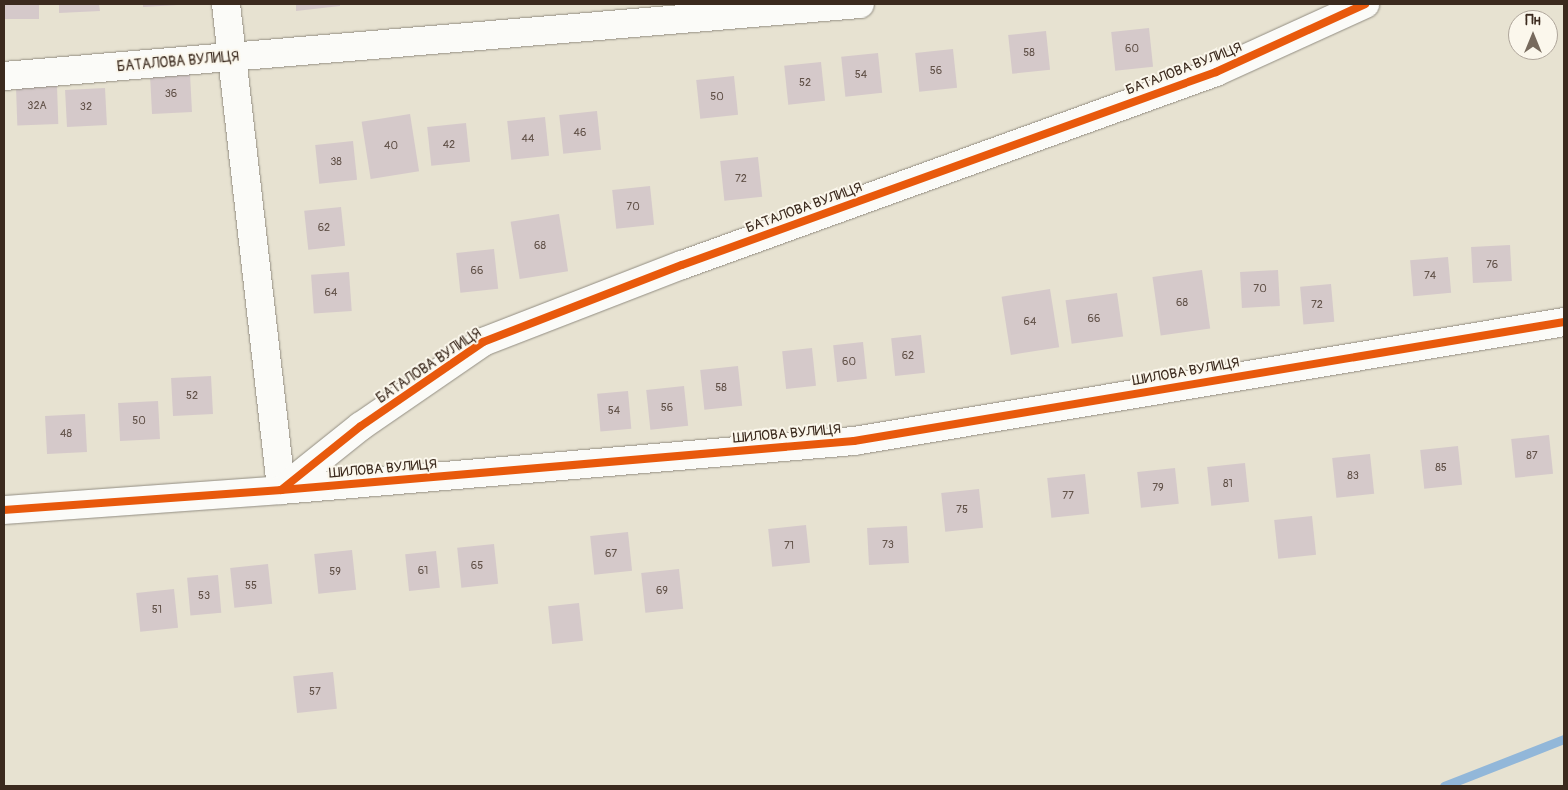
<!DOCTYPE html>
<html>
<head>
<meta charset="utf-8">
<style>
  body { margin:0 }
  #map { position:relative; width:1568px; height:790px; overflow:hidden; background:#e7e2d1; font-family:Pangolin,sans-serif }
  div>[style] { position:absolute }
  .stream>* { height:9px; margin:-4.5px; padding:0 4.5px; transform-origin:4.5px; border-radius:4.5px; background:#92b7d9 }
  .building>* { inset:0; background:#d5c9ca; transform-origin:0 0 }
  .roads { filter:drop-shadow(0 0 1px #928d82) drop-shadow(0 0 1px #928d82) }
  .minor>* { height:28px; margin:-14px; padding:0 14px; transform-origin:14px; border-radius:14px; background:#fbfbf8 }
  .cycleway>* { height:8px; margin:-4px; padding:0 4px; transform-origin:4px; border-radius:4px; background:#e8590c }
  span { translate:-50% -50%; white-space:nowrap; text-align:center; line-height:1.15; -webkit-text-stroke:4px #fbf7ec; paint-order:stroke }
  .number-label { font-size:11px; color:#625249 }
  .number-label span { -webkit-text-stroke-width:0 }
  .street-label { font-size:14px; color:#3b2a1e }
  .frame { position:absolute; inset:0; border:5px solid #3b2a1e; pointer-events:none }
  .north { position:absolute; left:1508px; top:10px; width:50px; height:50px; box-sizing:border-box; background:#fbf7ec; border:1px solid #aea59a; border-radius:50%; rotate:0deg; font-size:14px; font-weight:700; line-height:20px; text-align:center; color:#3b2a1e }
  .north::after { content:''; display:block; margin:auto; width:18px; height:22px; background:#776a5d; clip-path:polygon(50% 0,100% 100%,50% 72%,0 100%) }
</style>
</head>
<body>
<div id="map">
  <div class="stream">
    <div style="left:1444px;top:786px;width:129px;rotate:-21.4deg"></div>
  </div>
  <div class="building">
    <div style="left:4px;top:4px;width:35px;height:15px"></div>
    <div style="clip-path:polygon(59px 4px,99px 4px,100px 11px,59px 13px)"></div>
    <div style="clip-path:polygon(143px 4px,178px 4px,178px 5px,143px 7px)"></div>
    <div style="clip-path:polygon(296px 4px,340px 4px,340px 6px,296px 11px)"></div>
    <div style="left:1149px;top:28px;width:39px;height:38px;rotate:84deg"></div>
    <div style="left:1046px;top:31px;width:39px;height:38px;rotate:84deg"></div>
    <div style="left:953px;top:49px;width:39px;height:38px;rotate:84deg"></div>
    <div style="left:878px;top:53px;width:40px;height:37px;rotate:84deg"></div>
    <div style="left:821px;top:62px;width:39px;height:37px;rotate:84deg"></div>
    <div style="left:190px;top:74px;width:38px;height:40px;rotate:87deg"></div>
    <div style="left:734px;top:76px;width:39px;height:38px;rotate:84deg"></div>
    <div style="left:57px;top:86px;width:38px;height:41px;rotate:88deg"></div>
    <div style="left:105px;top:88px;width:37px;height:40px;rotate:87deg"></div>
    <div style="left:597px;top:111px;width:39px;height:38px;rotate:84deg"></div>
    <div style="left:410px;top:114px;width:58px;height:49px;rotate:81deg"></div>
    <div style="left:545px;top:117px;width:39px;height:38px;rotate:84deg"></div>
    <div style="left:466px;top:123px;width:39px;height:39px;rotate:84deg"></div>
    <div style="left:353px;top:141px;width:39px;height:38px;rotate:84deg"></div>
    <div style="left:758px;top:157px;width:40px;height:38px;rotate:84deg"></div>
    <div style="left:650px;top:186px;width:39px;height:38px;rotate:84deg"></div>
    <div style="left:341px;top:207px;width:39px;height:37px;rotate:84deg"></div>
    <div style="left:559px;top:214px;width:58px;height:49px;rotate:81deg"></div>
    <div style="left:1510px;top:245px;width:36px;height:39px;rotate:87deg"></div>
    <div style="left:494px;top:249px;width:40px;height:38px;rotate:84deg"></div>
    <div style="left:1448px;top:257px;width:36px;height:38px;rotate:85deg"></div>
    <div style="left:1202px;top:270px;width:59px;height:50px;rotate:82deg"></div>
    <div style="left:1278px;top:270px;width:36px;height:38px;rotate:87deg"></div>
    <div style="left:349px;top:272px;width:39px;height:38px;rotate:86deg"></div>
    <div style="left:1331px;top:284px;width:38px;height:31px;rotate:85deg"></div>
    <div style="left:1050px;top:289px;width:59px;height:49px;rotate:81deg"></div>
    <div style="left:1117px;top:293px;width:44px;height:52px;rotate:82deg"></div>
    <div style="left:921px;top:335px;width:38px;height:30px;rotate:84deg"></div>
    <div style="left:863px;top:342px;width:37px;height:30px;rotate:84deg"></div>
    <div style="left:812px;top:348px;width:38px;height:30px;rotate:84deg"></div>
    <div style="left:738px;top:366px;width:40px;height:38px;rotate:84deg"></div>
    <div style="left:211px;top:376px;width:38px;height:40px;rotate:87deg"></div>
    <div style="left:684px;top:386px;width:40px;height:38px;rotate:84deg"></div>
    <div style="left:628px;top:391px;width:38px;height:31px;rotate:85deg"></div>
    <div style="left:158px;top:401px;width:38px;height:40px;rotate:87deg"></div>
    <div style="left:85px;top:414px;width:38px;height:40px;rotate:87deg"></div>
    <div style="left:1549px;top:435px;width:39px;height:38px;rotate:84deg"></div>
    <div style="left:1458px;top:446px;width:39px;height:38px;rotate:84deg"></div>
    <div style="left:1370px;top:454px;width:40px;height:38px;rotate:84deg"></div>
    <div style="left:1245px;top:463px;width:39px;height:38px;rotate:84deg"></div>
    <div style="left:1175px;top:468px;width:36px;height:38px;rotate:84deg"></div>
    <div style="left:1085px;top:474px;width:40px;height:38px;rotate:84deg"></div>
    <div style="left:979px;top:489px;width:39px;height:38px;rotate:84deg"></div>
    <div style="left:1312px;top:516px;width:39px;height:38px;rotate:84deg"></div>
    <div style="left:806px;top:525px;width:38px;height:38px;rotate:84deg"></div>
    <div style="left:907px;top:526px;width:37px;height:40px;rotate:87deg"></div>
    <div style="left:628px;top:532px;width:39px;height:38px;rotate:84deg"></div>
    <div style="left:494px;top:544px;width:40px;height:37px;rotate:84deg"></div>
    <div style="left:352px;top:550px;width:40px;height:38px;rotate:84deg"></div>
    <div style="left:436px;top:551px;width:37px;height:31px;rotate:84deg"></div>
    <div style="left:268px;top:564px;width:40px;height:38px;rotate:84deg"></div>
    <div style="left:679px;top:569px;width:40px;height:38px;rotate:84deg"></div>
    <div style="left:218px;top:575px;width:38px;height:31px;rotate:85deg"></div>
    <div style="left:174px;top:589px;width:39px;height:38px;rotate:84deg"></div>
    <div style="left:579px;top:603px;width:38px;height:31px;rotate:84deg"></div>
    <div style="left:333px;top:672px;width:37px;height:40px;rotate:84deg"></div>
  </div>
  <div class="roads">
    <div class="minor">
      <div style="left:226px;top:4px;width:489px;rotate:83.5deg"></div>
      <div style="left:4px;top:76px;width:859px;rotate:-4.81deg"></div>
      <div style="left:281px;top:490px;width:102px;rotate:-38.7deg"></div>
      <div style="left:361px;top:426px;width:148px;rotate:-34.5deg"></div>
      <div style="left:483px;top:342px;width:213px;rotate:-21.2deg"></div>
      <div style="left:682px;top:265px;width:568px;rotate:-19.87deg"></div>
      <div style="left:1216px;top:72px;width:164px;rotate:-24.5deg"></div>
      <div style="left:4px;top:510px;width:278px;rotate:-4.1deg"></div>
      <div style="left:281px;top:490px;width:575px;rotate:-4.89deg"></div>
      <div style="left:854px;top:441px;width:720px;rotate:-9.51deg"></div>
    </div>
  </div>
  <div class="cycleway">
    <div style="left:281px;top:490px;width:102px;rotate:-38.7deg"></div>
    <div style="left:361px;top:426px;width:148px;rotate:-34.5deg"></div>
    <div style="left:483px;top:342px;width:213px;rotate:-21.2deg"></div>
    <div style="left:682px;top:265px;width:568px;rotate:-19.87deg"></div>
    <div style="left:1216px;top:72px;width:164px;rotate:-24.5deg"></div>
    <div style="left:4px;top:510px;width:278px;rotate:-4.1deg"></div>
    <div style="left:281px;top:490px;width:575px;rotate:-4.89deg"></div>
    <div style="left:854px;top:441px;width:720px;rotate:-9.51deg"></div>
  </div>
  <div class="number-label">
    <span style="left:1132px;top:49px">60</span>
    <span style="left:1029px;top:53px">58</span>
    <span style="left:936px;top:71px">56</span>
    <span style="left:861px;top:75px">54</span>
    <span style="left:805px;top:83px">52</span>
    <span style="left:171px;top:94px">36</span>
    <span style="left:717px;top:97px">50</span>
    <span style="left:37px;top:106px">32А</span>
    <span style="left:86px;top:107px">32</span>
    <span style="left:580px;top:133px">46</span>
    <span style="left:528px;top:139px">44</span>
    <span style="left:449px;top:145px">42</span>
    <span style="left:391px;top:146px">40</span>
    <span style="left:336px;top:162px">38</span>
    <span style="left:741px;top:179px">72</span>
    <span style="left:633px;top:207px">70</span>
    <span style="left:324px;top:228px">62</span>
    <span style="left:540px;top:246px">68</span>
    <span style="left:1492px;top:265px">76</span>
    <span style="left:477px;top:271px">66</span>
    <span style="left:1430px;top:276px">74</span>
    <span style="left:1260px;top:289px">70</span>
    <span style="left:331px;top:293px">64</span>
    <span style="left:1182px;top:303px">68</span>
    <span style="left:1317px;top:305px">72</span>
    <span style="left:1094px;top:319px">66</span>
    <span style="left:1030px;top:322px">64</span>
    <span style="left:908px;top:356px">62</span>
    <span style="left:849px;top:362px">60</span>
    <span style="left:721px;top:388px">58</span>
    <span style="left:192px;top:396px">52</span>
    <span style="left:667px;top:408px">56</span>
    <span style="left:614px;top:411px">54</span>
    <span style="left:139px;top:421px">50</span>
    <span style="left:66px;top:434px">48</span>
    <span style="left:1532px;top:456px">87</span>
    <span style="left:1441px;top:468px">85</span>
    <span style="left:1353px;top:476px">83</span>
    <span style="left:1228px;top:484px">81</span>
    <span style="left:1158px;top:488px">79</span>
    <span style="left:1068px;top:496px">77</span>
    <span style="left:962px;top:510px">75</span>
    <span style="left:888px;top:545px">73</span>
    <span style="left:789px;top:546px">71</span>
    <span style="left:611px;top:554px">67</span>
    <span style="left:477px;top:566px">65</span>
    <span style="left:423px;top:571px">61</span>
    <span style="left:335px;top:572px">59</span>
    <span style="left:251px;top:586px">55</span>
    <span style="left:662px;top:591px">69</span>
    <span style="left:204px;top:596px">53</span>
    <span style="left:157px;top:610px">51</span>
    <span style="left:315px;top:692px">57</span>
  </div>
  <div class="street-label">
    <span style="left:178px;top:62px;rotate:-5deg">БАТАЛОВА ВУЛИЦЯ</span>
    <span style="left:1184px;top:69px;rotate:-21deg">БАТАЛОВА ВУЛИЦЯ</span>
    <span style="left:804px;top:208px;rotate:-20deg">БАТАЛОВА ВУЛИЦЯ</span>
    <span style="left:429px;top:366px;rotate:-34deg">БАТАЛОВА ВУЛИЦЯ</span>
    <span style="left:1186px;top:372px;rotate:-10deg">ШИЛОВА ВУЛИЦЯ</span>
    <span style="left:787px;top:434px;rotate:-5deg">ШИЛОВА ВУЛИЦЯ</span>
    <span style="left:383px;top:469px;rotate:-5deg">ШИЛОВА ВУЛИЦЯ</span>
  </div>
  <div class="frame"></div>
  <div class="north">Пн</div>
</div>
</body>
</html>
